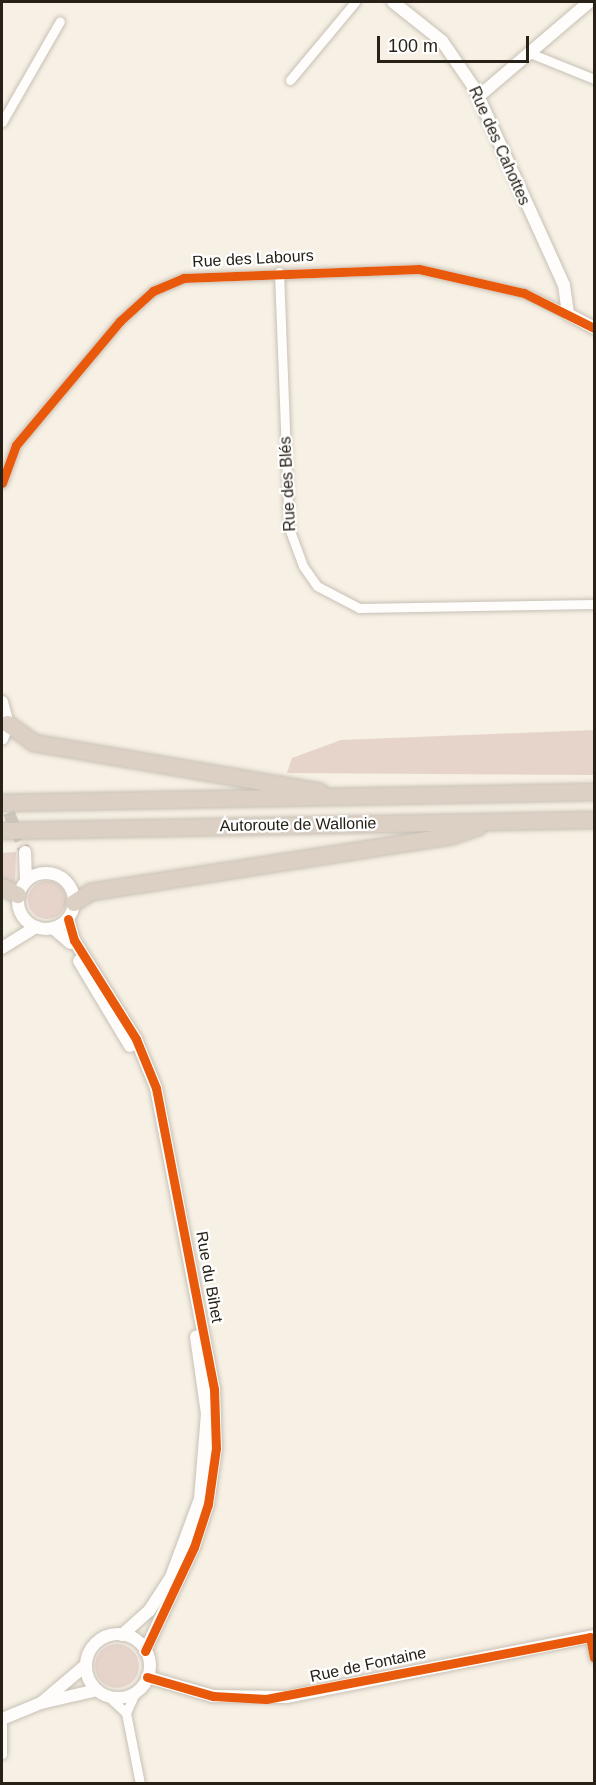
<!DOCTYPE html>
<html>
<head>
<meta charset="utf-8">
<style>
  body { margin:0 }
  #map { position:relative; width:596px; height:1785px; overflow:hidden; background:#f7f0e4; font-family:Arial,sans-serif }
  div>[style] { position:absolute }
  .green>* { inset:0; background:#e6d4cb }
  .round { border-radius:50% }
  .tertiary-tunnel>* { height:12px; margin-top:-6px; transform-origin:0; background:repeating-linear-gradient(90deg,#cdc7bb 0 12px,transparent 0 18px) }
  .roads { filter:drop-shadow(0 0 2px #c7c0b6) drop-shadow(0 0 2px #c7c0b6) }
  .minor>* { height:9px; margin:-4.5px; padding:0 4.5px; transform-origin:4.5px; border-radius:4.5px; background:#fefdfb }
  .tertiary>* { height:12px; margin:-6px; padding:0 6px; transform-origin:6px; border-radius:6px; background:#fefdfb }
  .tertiary>.ring { margin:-6px; padding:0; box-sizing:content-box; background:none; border:12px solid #fefdfb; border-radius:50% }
  .motorway>* { height:16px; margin:-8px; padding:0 8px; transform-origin:8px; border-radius:8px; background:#dcd0c4 }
  .cycleway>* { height:9px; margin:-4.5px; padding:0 4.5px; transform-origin:4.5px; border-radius:4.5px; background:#e8590c }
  span { translate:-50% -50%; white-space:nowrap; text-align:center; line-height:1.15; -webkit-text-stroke:4.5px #fff; paint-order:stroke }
  .street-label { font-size:16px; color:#272117 }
  .frame { position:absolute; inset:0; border:3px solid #272117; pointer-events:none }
  .scale { position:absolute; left:377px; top:36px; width:152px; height:27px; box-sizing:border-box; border:3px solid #272117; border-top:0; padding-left:8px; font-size:18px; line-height:21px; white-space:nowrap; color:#272117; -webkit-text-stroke:4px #fff; paint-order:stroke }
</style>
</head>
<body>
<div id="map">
  <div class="green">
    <div style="clip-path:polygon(594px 730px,594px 775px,287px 773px,292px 758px,341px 740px)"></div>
    <div style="clip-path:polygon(16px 852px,15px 883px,2px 881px,2px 853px)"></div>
    <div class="round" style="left:28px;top:881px;width:38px;height:38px"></div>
    <div class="round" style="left:95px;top:1644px;width:44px;height:44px"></div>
  </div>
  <div class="tertiary-tunnel">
    <div style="left:2px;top:796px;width:61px;rotate:67.7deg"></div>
  </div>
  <div class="roads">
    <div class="minor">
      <div style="left:530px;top:53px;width:69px;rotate:22.1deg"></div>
      <div style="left:290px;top:80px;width:102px;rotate:-50.2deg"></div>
      <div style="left:2px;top:122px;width:116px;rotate:-60.1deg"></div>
      <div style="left:279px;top:272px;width:256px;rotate:87.8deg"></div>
      <div style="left:289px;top:528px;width:40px;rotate:69.8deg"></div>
      <div style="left:303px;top:566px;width:24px;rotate:55deg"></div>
      <div style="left:317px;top:586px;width:47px;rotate:27.6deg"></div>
      <div style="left:359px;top:608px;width:235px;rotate:-1deg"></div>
      <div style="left:2px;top:483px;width:40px;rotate:-69.8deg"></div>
      <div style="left:16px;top:445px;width:162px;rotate:-50deg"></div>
      <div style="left:120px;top:321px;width:45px;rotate:-42.3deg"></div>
      <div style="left:153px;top:291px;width:33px;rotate:-23deg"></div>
      <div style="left:183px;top:278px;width:236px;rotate:-2.2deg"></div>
      <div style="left:419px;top:269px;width:108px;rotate:12.9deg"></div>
      <div style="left:524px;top:293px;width:49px;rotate:25.5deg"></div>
      <div style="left:590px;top:1637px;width:21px;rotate:79deg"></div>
      <div style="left:109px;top:1697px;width:23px;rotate:43deg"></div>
      <div style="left:126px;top:1713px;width:72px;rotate:78.8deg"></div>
      <div style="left:126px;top:1713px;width:22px;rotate:-66deg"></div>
      <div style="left:2px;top:1725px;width:29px;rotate:90deg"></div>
    </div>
    <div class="tertiary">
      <div style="left:393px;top:2px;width:63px;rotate:38.5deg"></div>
      <div style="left:442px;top:41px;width:58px;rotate:55.5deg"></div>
      <div style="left:475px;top:89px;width:215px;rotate:65.6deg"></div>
      <div style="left:564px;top:285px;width:29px;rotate:82deg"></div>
      <div style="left:568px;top:314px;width:30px;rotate:28deg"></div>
      <div style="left:479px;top:96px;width:145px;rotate:-40.5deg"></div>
      <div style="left:2px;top:702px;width:23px;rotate:75deg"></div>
      <div style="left:8px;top:724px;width:16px;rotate:112deg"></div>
      <div style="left:25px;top:852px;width:29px;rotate:88deg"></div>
      <div class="ring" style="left:18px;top:873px;width:44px;height:44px"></div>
      <div style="left:68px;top:919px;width:22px;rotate:74deg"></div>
      <div style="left:74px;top:940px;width:117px;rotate:57.9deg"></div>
      <div style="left:136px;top:1039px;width:53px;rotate:67.8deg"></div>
      <div style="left:156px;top:1088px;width:307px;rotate:79.1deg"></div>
      <div style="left:214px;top:1389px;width:59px;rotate:88.1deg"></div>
      <div style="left:216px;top:1448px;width:57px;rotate:98.1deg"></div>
      <div style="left:208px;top:1504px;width:45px;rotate:108deg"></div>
      <div style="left:194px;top:1547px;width:115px;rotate:115.2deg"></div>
      <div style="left:53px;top:928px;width:23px;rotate:41deg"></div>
      <div style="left:2px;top:948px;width:40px;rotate:-32deg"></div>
      <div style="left:79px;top:961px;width:99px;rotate:59deg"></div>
      <div class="ring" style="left:86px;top:1634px;width:52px;height:52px"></div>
      <div style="left:122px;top:1635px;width:36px;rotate:-42deg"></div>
      <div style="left:149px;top:1611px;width:40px;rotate:-57.1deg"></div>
      <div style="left:171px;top:1577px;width:83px;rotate:-69.6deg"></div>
      <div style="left:200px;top:1499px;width:85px;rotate:-85.3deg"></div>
      <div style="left:207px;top:1414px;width:78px;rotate:-98.1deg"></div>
      <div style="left:147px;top:1677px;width:69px;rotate:16.1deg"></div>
      <div style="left:213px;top:1696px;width:73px;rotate:0.8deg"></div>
      <div style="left:286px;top:1697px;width:314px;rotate:-11.2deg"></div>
      <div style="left:41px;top:1703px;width:59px;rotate:-40.2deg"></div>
      <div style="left:2px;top:1719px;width:42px;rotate:-22.3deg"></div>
      <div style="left:41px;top:1703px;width:57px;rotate:-13.1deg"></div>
    </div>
    <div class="motorway">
      <div style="left:8px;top:724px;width:32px;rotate:36deg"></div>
      <div style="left:34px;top:743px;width:290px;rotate:9.7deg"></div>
      <div style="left:2px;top:803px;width:592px;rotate:-1.06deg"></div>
      <div style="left:2px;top:831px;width:592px;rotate:-1.06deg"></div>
      <div style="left:2px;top:887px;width:18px;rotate:27deg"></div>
      <div style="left:74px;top:903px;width:20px;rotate:-33deg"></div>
      <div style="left:91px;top:892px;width:365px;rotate:-8.8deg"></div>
      <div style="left:452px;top:836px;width:28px;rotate:-19deg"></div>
    </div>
  </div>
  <div class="cycleway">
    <div style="left:2px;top:483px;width:40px;rotate:-69.8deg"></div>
    <div style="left:16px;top:445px;width:162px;rotate:-50deg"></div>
    <div style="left:120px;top:321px;width:45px;rotate:-42.3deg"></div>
    <div style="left:153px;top:291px;width:33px;rotate:-23deg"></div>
    <div style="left:183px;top:278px;width:236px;rotate:-2.2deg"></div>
    <div style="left:419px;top:269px;width:108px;rotate:12.9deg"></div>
    <div style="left:524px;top:293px;width:78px;rotate:26.6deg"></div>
    <div style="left:68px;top:919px;width:22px;rotate:74deg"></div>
    <div style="left:74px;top:940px;width:117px;rotate:57.9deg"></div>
    <div style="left:136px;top:1039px;width:53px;rotate:67.8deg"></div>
    <div style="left:156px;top:1088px;width:307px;rotate:79.1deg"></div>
    <div style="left:214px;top:1389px;width:59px;rotate:88.1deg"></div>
    <div style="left:216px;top:1448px;width:57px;rotate:98.1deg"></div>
    <div style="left:208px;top:1504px;width:45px;rotate:108deg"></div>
    <div style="left:194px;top:1547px;width:115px;rotate:115.2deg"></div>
    <div style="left:147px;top:1677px;width:69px;rotate:16.1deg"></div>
    <div style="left:213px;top:1696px;width:53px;rotate:3.2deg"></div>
    <div style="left:266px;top:1699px;width:330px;rotate:-10.8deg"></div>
    <div style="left:590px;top:1637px;width:21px;rotate:79deg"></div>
  </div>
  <div class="street-label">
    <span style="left:499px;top:146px;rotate:66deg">Rue des Cahottes</span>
    <span style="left:253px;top:259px;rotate:-3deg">Rue des Labours</span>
    <span style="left:288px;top:484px;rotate:-93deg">Rue des Blés</span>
    <span style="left:298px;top:825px;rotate:-1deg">Autoroute de Wallonie</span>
    <span style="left:209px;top:1277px;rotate:80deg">Rue du Bihet</span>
    <span style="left:368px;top:1665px;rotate:-12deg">Rue de Fontaine</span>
  </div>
  <div class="frame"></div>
  <div class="scale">100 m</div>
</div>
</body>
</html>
